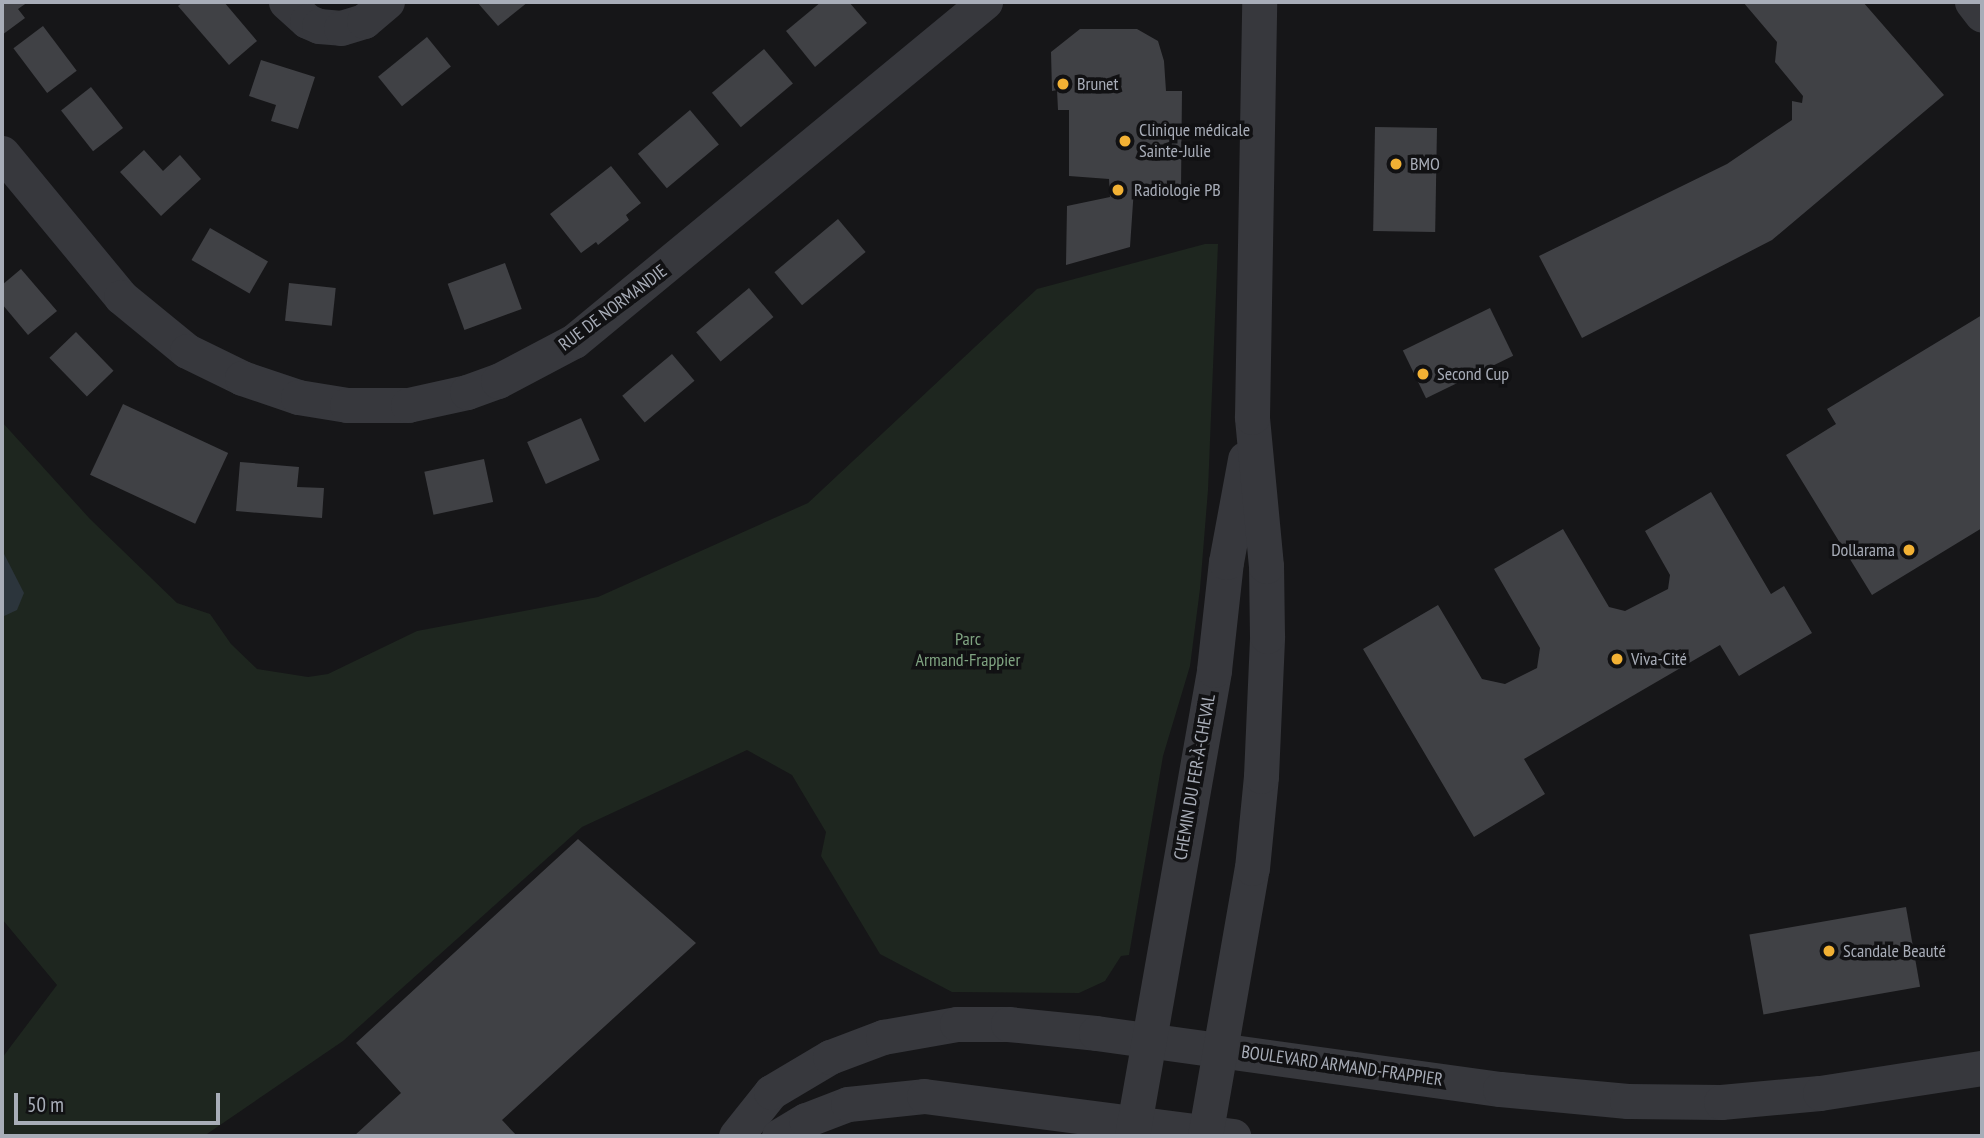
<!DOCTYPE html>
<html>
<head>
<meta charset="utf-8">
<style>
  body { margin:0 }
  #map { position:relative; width:1984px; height:1138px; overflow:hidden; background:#161618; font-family:"PT Sans Narrow",sans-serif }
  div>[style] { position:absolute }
  .green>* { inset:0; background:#1e261f }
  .water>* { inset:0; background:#2c353c }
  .building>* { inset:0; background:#404145; transform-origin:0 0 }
  .minor>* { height:35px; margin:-17.5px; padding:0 17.5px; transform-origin:17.5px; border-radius:17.5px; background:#37383d }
  .dots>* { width:19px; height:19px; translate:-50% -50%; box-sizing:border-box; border:4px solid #111113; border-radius:50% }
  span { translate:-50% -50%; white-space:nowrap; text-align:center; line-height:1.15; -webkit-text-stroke:7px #111113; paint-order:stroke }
  .poi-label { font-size:18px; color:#a8adb8 }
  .left { translate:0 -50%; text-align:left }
  .right { translate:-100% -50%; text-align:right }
  .street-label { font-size:18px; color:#a8adb8 }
  .park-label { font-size:18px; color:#7fa381 }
  .frame { position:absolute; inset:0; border:4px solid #a8adb8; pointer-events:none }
  .scale { position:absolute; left:14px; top:1093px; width:206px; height:32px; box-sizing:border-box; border:4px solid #a8adb8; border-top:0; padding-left:9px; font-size:21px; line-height:24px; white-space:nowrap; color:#a8adb8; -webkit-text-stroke:5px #111113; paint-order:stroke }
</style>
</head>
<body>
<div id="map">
  <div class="green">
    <div style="clip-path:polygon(1205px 244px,1218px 244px,1208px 490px,1200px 589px,1190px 666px,1163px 756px,1129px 955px,1121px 956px,1105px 981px,1079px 993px,952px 992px,880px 954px,821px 856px,826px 832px,792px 775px,747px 750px,582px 827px,343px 1041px,204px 1136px,2px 1136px,2px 1058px,57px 985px,2px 919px,2px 422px,90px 519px,177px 603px,210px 614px,231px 644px,257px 669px,308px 677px,328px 674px,417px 631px,598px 597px,808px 503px,1037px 289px)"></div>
  </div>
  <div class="water">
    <div style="clip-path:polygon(2px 550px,24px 593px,17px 610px,2px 617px)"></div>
  </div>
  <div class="building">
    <div style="clip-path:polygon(2px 2px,28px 2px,18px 9px,25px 18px,2px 35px)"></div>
    <div style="clip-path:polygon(183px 2px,224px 2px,257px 41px,229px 65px,178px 6px)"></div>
    <div style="clip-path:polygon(477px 2px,528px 2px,498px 26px)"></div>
    <div style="clip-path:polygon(821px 2px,849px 2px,867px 23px,815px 67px,786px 31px)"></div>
    <div style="clip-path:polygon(1743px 2px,1863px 2px,1944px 95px,1772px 240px,1582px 338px,1539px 256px,1727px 164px,1792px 120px,1792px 101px,1802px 103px,1803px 96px,1775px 62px,1777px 42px)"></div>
    <div style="left:43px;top:26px;width:56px;height:37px;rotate:53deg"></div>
    <div style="clip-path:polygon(1080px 29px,1137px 29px,1158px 41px,1164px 61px,1166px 91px,1182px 91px,1181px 189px,1134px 188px,1130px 247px,1066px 265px,1067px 206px,1110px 197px,1109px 179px,1069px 176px,1069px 110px,1058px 110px,1057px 90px,1052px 91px,1051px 52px)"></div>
    <div style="left:427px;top:37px;width:38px;height:63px;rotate:51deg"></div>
    <div style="left:764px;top:49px;width:45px;height:68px;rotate:50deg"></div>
    <div style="clip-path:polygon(261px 60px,315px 77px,298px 129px,271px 121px,276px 105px,249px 96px)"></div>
    <div style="left:91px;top:87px;width:52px;height:38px;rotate:52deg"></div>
    <div style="left:690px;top:110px;width:45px;height:68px;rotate:50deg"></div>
    <div style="left:1375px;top:127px;width:62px;height:104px;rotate:1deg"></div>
    <div style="clip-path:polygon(144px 150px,163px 171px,180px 155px,201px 179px,161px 216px,120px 172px)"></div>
    <div style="clip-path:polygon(611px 166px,641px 203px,626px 215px,629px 220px,598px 245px,596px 242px,581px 253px,550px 214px)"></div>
    <div style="left:838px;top:219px;width:43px;height:83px;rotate:50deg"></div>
    <div style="left:210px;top:228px;width:67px;height:37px;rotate:30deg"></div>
    <div style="left:505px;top:263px;width:49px;height:61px;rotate:70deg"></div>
    <div style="clip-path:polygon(21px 269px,57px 311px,28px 335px,2px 304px,2px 285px)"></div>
    <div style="left:289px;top:283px;width:47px;height:38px;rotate:6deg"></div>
    <div style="left:749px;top:288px;width:38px;height:69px;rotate:50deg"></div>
    <div style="left:1490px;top:308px;width:53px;height:97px;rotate:64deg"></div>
    <div style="clip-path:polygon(1982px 315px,1982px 528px,1872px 595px,1786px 455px,1836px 424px,1827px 409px)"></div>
    <div style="left:76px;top:332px;width:54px;height:37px;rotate:46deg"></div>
    <div style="left:672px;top:354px;width:35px;height:65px;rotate:50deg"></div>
    <div style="left:123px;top:404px;width:116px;height:78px;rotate:25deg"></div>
    <div style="left:581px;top:418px;width:46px;height:59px;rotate:66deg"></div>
    <div style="left:484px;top:459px;width:44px;height:61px;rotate:78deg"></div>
    <div style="clip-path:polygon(240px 462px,299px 467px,297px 487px,324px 488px,322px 518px,236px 511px)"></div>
    <div style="clip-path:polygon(1711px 492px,1771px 594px,1784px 586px,1812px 633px,1739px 676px,1720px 645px,1524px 759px,1545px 794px,1474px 837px,1363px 649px,1438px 605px,1482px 679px,1505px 684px,1537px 668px,1540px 648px,1494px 569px,1563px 529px,1609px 607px,1625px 611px,1668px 589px,1670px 575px,1645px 531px)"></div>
    <div style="clip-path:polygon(578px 839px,696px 943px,502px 1120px,517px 1136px,354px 1136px,401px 1093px,356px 1043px)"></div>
    <div style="left:1906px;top:907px;width:81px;height:159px;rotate:80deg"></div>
  </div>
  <div class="minor">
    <div style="left:286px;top:2px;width:28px;rotate:42deg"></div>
    <div style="left:307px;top:21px;width:13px;rotate:23deg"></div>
    <div style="left:319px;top:26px;width:22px;rotate:5deg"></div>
    <div style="left:341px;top:28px;width:24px;rotate:-17deg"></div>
    <div style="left:364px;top:21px;width:30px;rotate:-40deg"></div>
    <div style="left:1972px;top:2px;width:16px;rotate:52deg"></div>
    <div style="left:2px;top:153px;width:187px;rotate:50.4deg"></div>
    <div style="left:121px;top:297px;width:85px;rotate:39.3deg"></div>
    <div style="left:187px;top:351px;width:61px;rotate:26.1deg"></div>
    <div style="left:242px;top:378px;width:59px;rotate:18.7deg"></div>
    <div style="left:298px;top:397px;width:50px;rotate:9.3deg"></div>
    <div style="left:347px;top:405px;width:61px"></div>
    <div style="left:408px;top:405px;width:60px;rotate:-12.4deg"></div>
    <div style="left:467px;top:392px;width:33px;rotate:-20deg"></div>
    <div style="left:498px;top:381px;width:86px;rotate:-27.8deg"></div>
    <div style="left:574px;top:341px;width:533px;rotate:-39.52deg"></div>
    <div style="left:736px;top:1136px;width:56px;rotate:-51.5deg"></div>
    <div style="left:771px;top:1092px;width:69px;rotate:-30.7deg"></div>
    <div style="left:830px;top:1057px;width:57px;rotate:-20.7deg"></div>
    <div style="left:883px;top:1037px;width:75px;rotate:-10deg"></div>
    <div style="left:957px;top:1024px;width:51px"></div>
    <div style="left:1008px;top:1024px;width:88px;rotate:5.8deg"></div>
    <div style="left:1096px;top:1033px;width:408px;rotate:7.9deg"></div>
    <div style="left:1500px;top:1089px;width:128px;rotate:5.4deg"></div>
    <div style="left:1627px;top:1101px;width:94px;rotate:0.6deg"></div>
    <div style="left:1721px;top:1102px;width:99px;rotate:-5.2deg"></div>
    <div style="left:1820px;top:1093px;width:164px;rotate:-8.8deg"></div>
    <div style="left:779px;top:1136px;width:31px;rotate:-31deg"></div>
    <div style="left:806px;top:1120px;width:45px;rotate:-20.9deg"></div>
    <div style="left:848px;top:1104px;width:76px;rotate:-6deg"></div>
    <div style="left:924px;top:1096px;width:312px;rotate:7.4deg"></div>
    <div style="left:1132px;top:1136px;width:473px;rotate:-80deg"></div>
    <div style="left:1214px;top:670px;width:109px;rotate:-83.7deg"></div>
    <div style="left:1226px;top:562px;width:105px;rotate:-79.5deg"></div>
    <div style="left:1205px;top:1136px;width:272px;rotate:-80.1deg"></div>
    <div style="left:1252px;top:868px;width:92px;rotate:-84.4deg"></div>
    <div style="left:1261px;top:776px;width:140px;rotate:-87.5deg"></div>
    <div style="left:1267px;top:636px;width:70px;rotate:-90.8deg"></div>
    <div style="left:1266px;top:566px;width:150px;rotate:-95.4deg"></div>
    <div style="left:1252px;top:417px;width:415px;rotate:-89deg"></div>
  </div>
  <div class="dots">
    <div style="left:1063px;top:84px;background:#f2b134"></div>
    <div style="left:1125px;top:141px;background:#f2b134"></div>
    <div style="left:1396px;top:164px;background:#f2b134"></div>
    <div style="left:1118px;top:190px;background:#f2b134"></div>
    <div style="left:1423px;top:374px;background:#f2b134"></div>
    <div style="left:1909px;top:550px;background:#f2b134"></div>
    <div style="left:1617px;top:659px;background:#f2b134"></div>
    <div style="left:1829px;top:951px;background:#f2b134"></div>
  </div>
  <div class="poi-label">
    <span class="left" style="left:1077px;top:84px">Brunet</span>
    <span class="left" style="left:1139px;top:141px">Clinique médicale<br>Sainte-Julie</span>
    <span class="left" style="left:1410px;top:164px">BMO</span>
    <span class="left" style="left:1134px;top:190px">Radiologie PB</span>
    <span class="left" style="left:1437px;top:374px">Second Cup</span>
    <span class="right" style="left:1895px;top:550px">Dollarama</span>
    <span class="left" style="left:1631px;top:659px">Viva-Cité</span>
    <span class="left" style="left:1843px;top:951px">Scandale Beauté</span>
  </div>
  <div class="street-label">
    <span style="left:613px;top:308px;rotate:-37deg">RUE DE NORMANDIE</span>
    <span style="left:1195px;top:777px;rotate:-80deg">CHEMIN DU FER-À-CHEVAL</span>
    <span style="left:1342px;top:1066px;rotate:8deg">BOULEVARD ARMAND-FRAPPIER</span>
  </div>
  <div class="park-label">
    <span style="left:968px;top:650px">Parc<br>Armand-Frappier</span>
  </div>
  <div class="frame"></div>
  <div class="scale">50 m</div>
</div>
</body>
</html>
